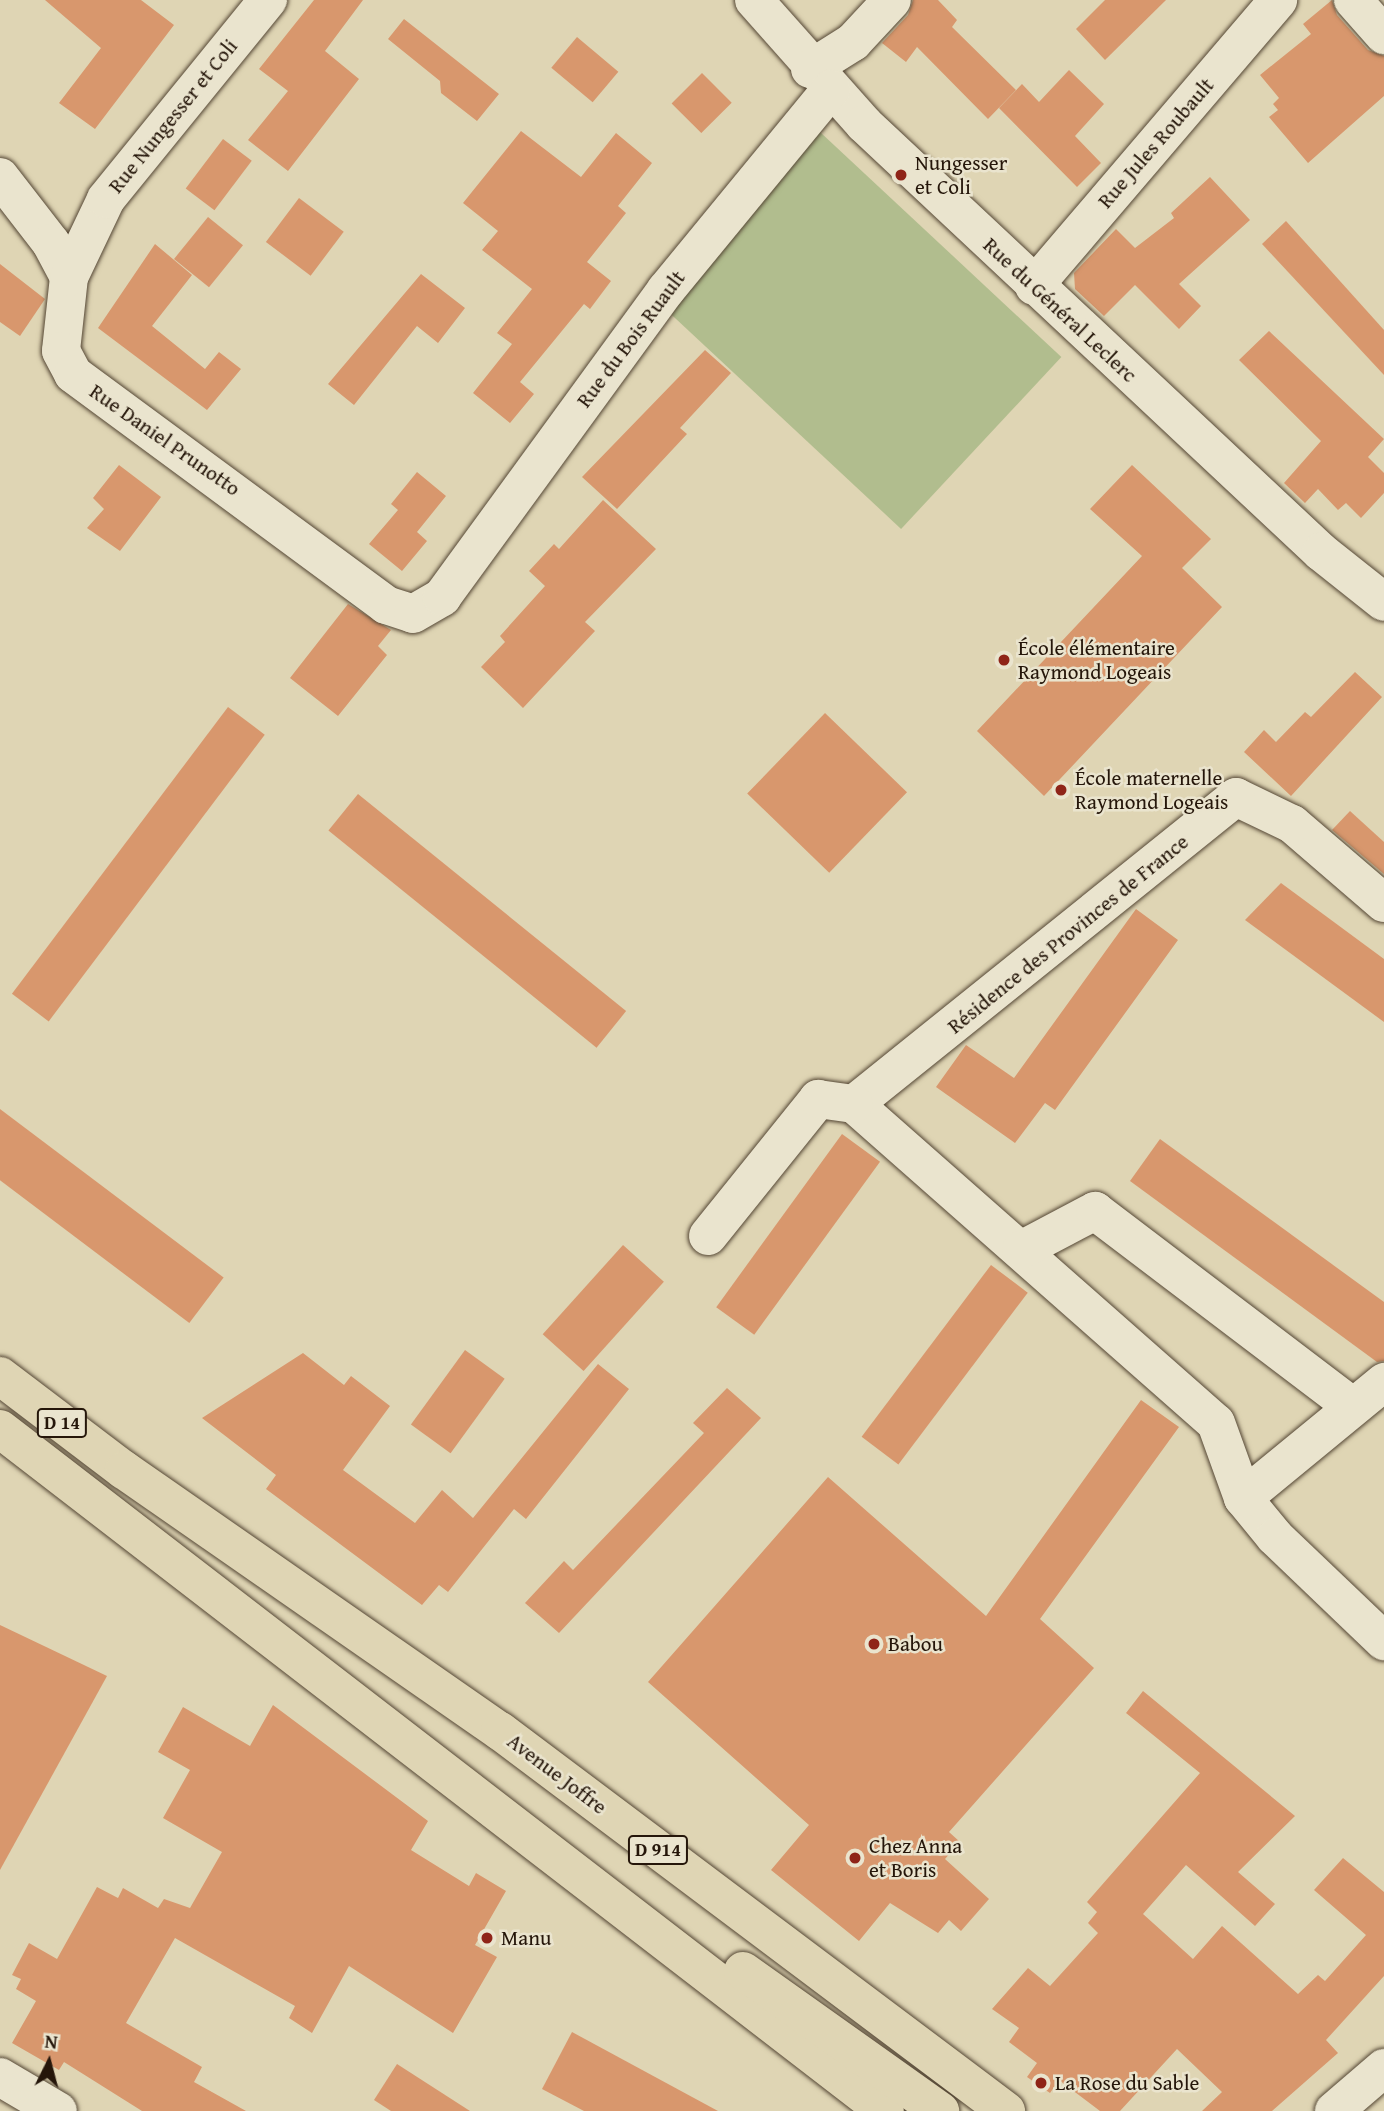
<!DOCTYPE html>
<html>
<head>
<meta charset="utf-8">
<style>
  body { margin:0 }
  #map { position:relative; width:1384px; height:2111px; overflow:hidden; background:#dfd5b4; font-family:"Gentium Book Plus",serif }
  div>[style] { position:absolute }
  .green>* { inset:0; background:#b1bd8e; transform-origin:0 0 }
  .building>* { inset:0; background:#d8976d; transform-origin:0 0 }
  .roads { filter:drop-shadow(0 0 2px #544634) drop-shadow(0 0 2px #544634) }
  .street>* { height:38px; margin:-19px; padding:0 19px; transform-origin:19px; border-radius:19px; background:#eae4ce }
  .secondary>* { height:38px; margin:-19px; padding:0 19px; transform-origin:19px; border-radius:19px; background:#eae4ce }
  .primary>* { height:38px; margin:-19px; padding:0 19px; transform-origin:19px; border-radius:19px; background:#dfd5b4 }
  .dots>* { width:19px; height:19px; translate:-50% -50%; box-sizing:border-box; border:4px solid #eae4ce; border-radius:50% }
  span { translate:-50% -50%; white-space:nowrap; text-align:center; line-height:1.15; -webkit-text-stroke:5px #eae4ce; paint-order:stroke }
  .shield-label span { padding:2px 5px; background:#eae4ce; border:2px solid; border-radius:5px; -webkit-text-stroke-width:0 }
  .shield-label { font-size:19px; color:#25160a; font-weight:700 }
  .street-label { font-size:21px; color:#25160a }
  .poi-label { font-size:21px; color:#25160a }
  .left { translate:0 -50%; text-align:left }
  .north { position:absolute; left:14px; top:2027px; width:70px; height:70px; -webkit-text-stroke:5px #eae4ce; paint-order:stroke; rotate:6deg; font-size:19px; font-weight:700; line-height:28px; text-align:center; color:#25160a }
  .north::after { content:''; display:block; margin:auto; width:24px; height:32px; background:#25160a; clip-path:polygon(50% 0,100% 100%,50% 72%,0 100%) }
</style>
</head>
<body>
<div id="map">
  <div class="green">
    <div style="left:820px;top:132px;width:330px;height:235px;rotate:43deg"></div>
  </div>
  <div class="building">
    <div style="clip-path:polygon(45px 0,141px 0,174px 25px,95px 129px,59px 103px,101px 48px)"></div>
    <div style="clip-path:polygon(314px 0,363px 0,325px 51px,359px 79px,288px 171px,248px 140px,288px 91px,259px 69px)"></div>
    <div style="clip-path:polygon(913px 0,938px 0,957px 20px,952px 27px,1016px 90px,988px 119px,917px 47px,906px 62px,882px 43px,908px 15px)"></div>
    <div style="clip-path:polygon(1105px 0,1166px 0,1105px 60px,1076px 29px)"></div>
    <div style="clip-path:polygon(1332px 0,1337px 15px,1368px 50px,1384px 56px,1384px 96px,1308px 163px,1269px 117px,1278px 110px,1273px 104px,1279px 98px,1260px 75px,1311px 34px,1303px 24px)"></div>
    <div style="clip-path:polygon(404px 19px,499px 94px,477px 121px,441px 93px,440px 81px,388px 39px)"></div>
    <div style="left:577px;top:37px;width:54px;height:40px;rotate:40deg"></div>
    <div style="clip-path:polygon(1069px 70px,1104px 104px,1075px 136px,1101px 163px,1077px 187px,999px 108px,1022px 84px,1039px 102px)"></div>
    <div style="left:702px;top:73px;width:42px;height:43px;rotate:45deg"></div>
    <div style="clip-path:polygon(521px 131px,581px 177px,616px 133px,652px 163px,618px 206px,626px 213px,587px 262px,611px 281px,590px 309px,584px 304px,520px 382px,534px 394px,510px 423px,473px 393px,512px 344px,497px 333px,532px 289px,482px 250px,498px 231px,463px 203px)"></div>
    <div style="left:223px;top:139px;width:36px;height:62px;rotate:37deg"></div>
    <div style="clip-path:polygon(1210px 177px,1250px 220px,1179px 284px,1201px 306px,1179px 329px,1135px 285px,1104px 316px,1075px 289px,1074px 273px,1116px 229px,1135px 248px,1174px 218px,1171px 213px)"></div>
    <div style="left:299px;top:198px;width:56px;height:55px;rotate:37deg"></div>
    <div style="left:208px;top:217px;width:45px;height:54px;rotate:39deg"></div>
    <div style="clip-path:polygon(1286px 221px,1384px 330px,1384px 375px,1262px 244px)"></div>
    <div style="clip-path:polygon(155px 244px,192px 275px,152px 326px,205px 369px,219px 352px,241px 369px,207px 410px,98px 328px)"></div>
    <div style="clip-path:polygon(0 264px,45px 299px,20px 336px,0 322px)"></div>
    <div style="clip-path:polygon(421px 274px,465px 308px,438px 343px,417px 326px,354px 405px,328px 384px)"></div>
    <div style="clip-path:polygon(1269px 331px,1384px 439px,1368px 457px,1384px 473px,1384px 493px,1361px 518px,1346px 503px,1338px 510px,1318px 489px,1305px 503px,1284px 483px,1321px 441px,1239px 360px)"></div>
    <div style="clip-path:polygon(705px 350px,731px 373px,680px 428px,687px 434px,617px 509px,582px 477px)"></div>
    <div style="clip-path:polygon(119px 465px,161px 497px,120px 551px,87px 528px,104px 509px,93px 498px)"></div>
    <div style="clip-path:polygon(1132px 465px,1211px 539px,1182px 568px,1222px 607px,1044px 796px,977px 731px,1142px 556px,1090px 509px)"></div>
    <div style="clip-path:polygon(417px 472px,446px 496px,417px 532px,427px 541px,402px 571px,369px 544px,398px 510px,391px 504px)"></div>
    <div style="clip-path:polygon(603px 500px,656px 549px,585px 622px,595px 631px,523px 708px,481px 667px,505px 642px,500px 636px,545px 586px,529px 571px,554px 544px,559px 549px)"></div>
    <div style="clip-path:polygon(348px 604px,391px 630px,378px 646px,387px 655px,338px 716px,290px 678px)"></div>
    <div style="clip-path:polygon(1355px 672px,1382px 697px,1291px 796px,1244px 752px,1264px 730px,1276px 742px,1305px 712px,1311px 717px)"></div>
    <div style="left:228px;top:707px;width:46px;height:359px;rotate:37deg"></div>
    <div style="left:825px;top:713px;width:114px;height:112px;rotate:44deg"></div>
    <div style="left:358px;top:794px;width:345px;height:47px;rotate:39deg"></div>
    <div style="clip-path:polygon(1350px 811px,1384px 842px,1384px 874px,1332px 830px)"></div>
    <div style="clip-path:polygon(1281px 883px,1384px 959px,1384px 1022px,1245px 920px)"></div>
    <div style="clip-path:polygon(1136px 909px,1178px 940px,1055px 1110px,1045px 1103px,1015px 1143px,936px 1087px,966px 1045px,1014px 1078px)"></div>
    <div style="left:0;top:1109px;width:280px;height:57px;rotate:37deg"></div>
    <div style="left:842px;top:1134px;width:47px;height:214px;rotate:36deg"></div>
    <div style="clip-path:polygon(1160px 1139px,1384px 1302px,1384px 1361px,1377px 1362px,1130px 1181px)"></div>
    <div style="left:623px;top:1245px;width:55px;height:120px;rotate:42deg"></div>
    <div style="left:991px;top:1265px;width:46px;height:215px;rotate:37deg"></div>
    <div style="left:465px;top:1350px;width:49px;height:92px;rotate:36deg"></div>
    <div style="clip-path:polygon(303px 1353px,344px 1385px,351px 1376px,390px 1406px,343px 1470px,415px 1523px,442px 1490px,473px 1518px,598px 1364px,629px 1389px,526px 1519px,514px 1509px,448px 1592px,439px 1585px,422px 1605px,266px 1489px,276px 1475px,202px 1418px)"></div>
    <div style="clip-path:polygon(727px 1388px,761px 1418px,559px 1633px,525px 1603px,564px 1561px,573px 1570px,704px 1433px,693px 1423px)"></div>
    <div style="clip-path:polygon(1141px 1400px,1179px 1427px,1040px 1619px,1094px 1668px,949px 1832px,960px 1842px,945px 1859px,989px 1899px,961px 1931px,949px 1920px,938px 1933px,890px 1903px,859px 1941px,771px 1870px,809px 1825px,648px 1682px,828px 1477px,986px 1616px)"></div>
    <div style="clip-path:polygon(0 1625px,107px 1676px,0 1870px)"></div>
    <div style="clip-path:polygon(1143px 1691px,1295px 1816px,1238px 1872px,1275px 1904px,1255px 1926px,1186px 1865px,1143px 1914px,1193px 1959px,1222px 1926px,1298px 1994px,1318px 1975px,1325px 1981px,1366px 1935px,1314px 1890px,1343px 1858px,1384px 1892px,1384px 1976px,1326px 2040px,1338px 2053px,1272px 2111px,1202px 2111px,1222px 2092px,1177px 2049px,1120px 2111px,1100px 2111px,1059px 2080px,1050px 2093px,1027px 2077px,1037px 2063px,1009px 2042px,1019px 2028px,992px 2009px,1028px 1968px,1050px 1986px,1098px 1933px,1088px 1923px,1097px 1912px,1087px 1902px,1200px 1773px,1126px 1713px)"></div>
    <div style="clip-path:polygon(273px 1705px,428px 1821px,411px 1850px,469px 1886px,476px 1873px,506px 1891px,475px 1945px,497px 1957px,453px 2033px,349px 1966px,312px 2033px,289px 2018px,295px 2006px,175px 1938px,126px 2023px,202px 2067px,194px 2082px,246px 2111px,142px 2111px,64px 2062px,59px 2070px,12px 2043px,36px 2001px,16px 1989px,21px 1979px,12px 1975px,29px 1943px,57px 1959px,97px 1887px,118px 1898px,123px 1888px,158px 1908px,164px 1899px,190px 1908px,222px 1852px,163px 1818px,190px 1770px,158px 1752px,183px 1707px,250px 1746px)"></div>
    <div style="clip-path:polygon(572px 2032px,718px 2111px,584px 2111px,542px 2089px)"></div>
    <div style="clip-path:polygon(397px 2064px,470px 2111px,391px 2111px,374px 2100px)"></div>
  </div>
  <div class="roads">
    <div class="street">
      <div style="left:754px;top:0;width:166px;rotate:48.4deg"></div>
      <div style="left:864px;top:124px;width:626px;rotate:43.12deg"></div>
      <div style="left:1321px;top:552px;width:80px;rotate:38.4deg"></div>
      <div style="left:1353px;top:0;width:47px;rotate:48.5deg"></div>
      <div style="left:810px;top:69px;width:51px;rotate:-32.1deg"></div>
      <div style="left:853px;top:42px;width:57px;rotate:-47.1deg"></div>
      <div style="left:0;top:177px;width:83px;rotate:52.3deg"></div>
      <div style="left:51px;top:243px;width:38px;rotate:62deg"></div>
      <div style="left:69px;top:277px;width:74px;rotate:96.2deg"></div>
      <div style="left:61px;top:351px;width:26px;rotate:62deg"></div>
      <div style="left:73px;top:374px;width:389px;rotate:36.4deg"></div>
      <div style="left:386px;top:605px;width:28px;rotate:18deg"></div>
      <div style="left:413px;top:614px;width:34px;rotate:-30deg"></div>
      <div style="left:442px;top:597px;width:380px;rotate:-53.9deg"></div>
      <div style="left:666px;top:290px;width:260px;rotate:-50.6deg"></div>
      <div style="left:69px;top:277px;width:86px;rotate:-64.6deg"></div>
      <div style="left:106px;top:199px;width:257px;rotate:-50.9deg"></div>
      <div style="left:1034px;top:286px;width:376px;rotate:-49.5deg"></div>
      <div style="left:1384px;top:903px;width:121px;rotate:-139.3deg"></div>
      <div style="left:1292px;top:824px;width:62px;rotate:-154.3deg"></div>
      <div style="left:1236px;top:797px;width:490px;rotate:141.2deg"></div>
      <div style="left:854px;top:1104px;width:482px;rotate:41.4deg"></div>
      <div style="left:1216px;top:1423px;width:80px;rotate:70.2deg"></div>
      <div style="left:1243px;top:1498px;width:50px;rotate:50.6deg"></div>
      <div style="left:1275px;top:1537px;width:151px;rotate:43.7deg"></div>
      <div style="left:708px;top:1236px;width:176px;rotate:-51.2deg"></div>
      <div style="left:818px;top:1099px;width:36px;rotate:8deg"></div>
      <div style="left:1021px;top:1250px;width:84px;rotate:-27.8deg"></div>
      <div style="left:1095px;top:1211px;width:323px;rotate:37.2deg"></div>
      <div style="left:1243px;top:1498px;width:183px;rotate:-39.4deg"></div>
      <div style="left:0;top:2077px;width:67px;rotate:30.4deg"></div>
    </div>
    <div class="secondary">
      <div style="left:1334px;top:2111px;width:66px;rotate:-40.7deg"></div>
    </div>
    <div class="primary">
      <div style="left:0;top:1376px;width:156px;rotate:37.2deg"></div>
      <div style="left:124px;top:1470px;width:458px;rotate:34.8deg"></div>
      <div style="left:500px;top:1731px;width:633px;rotate:36.91deg"></div>
      <div style="left:0;top:1429px;width:1117px;rotate:37.62deg"></div>
      <div style="left:743px;top:1971px;width:242px;rotate:35.4deg"></div>
    </div>
  </div>
  <div class="dots">
    <div style="left:901px;top:175px;background:#8f2418"></div>
    <div style="left:1004px;top:660px;background:#8f2418"></div>
    <div style="left:1061px;top:790px;background:#8f2418"></div>
    <div style="left:874px;top:1644px;background:#8f2418"></div>
    <div style="left:855px;top:1858px;background:#8f2418"></div>
    <div style="left:487px;top:1938px;background:#8f2418"></div>
    <div style="left:1041px;top:2083px;background:#8f2418"></div>
  </div>
  <div class="shield-label">
    <span style="left:62px;top:1423px">D 14</span>
    <span style="left:658px;top:1850px">D 914</span>
  </div>
  <div class="street-label">
    <span style="left:173px;top:116px;rotate:-51deg">Rue Nungesser et Coli</span>
    <span style="left:1156px;top:143px;rotate:-49deg">Rue Jules Roubault</span>
    <span style="left:1060px;top:310px;rotate:43deg">Rue du Général Leclerc</span>
    <span style="left:631px;top:339px;rotate:-53deg">Rue du Bois Ruault</span>
    <span style="left:165px;top:440px;rotate:35deg">Rue Daniel Prunotto</span>
    <span style="left:1068px;top:934px;rotate:-39deg">Résidence des Provinces de France</span>
    <span style="left:557px;top:1774px;rotate:37deg">Avenue Joffre</span>
  </div>
  <div class="poi-label">
    <span class="left" style="left:915px;top:175px">Nungesser<br>et Coli</span>
    <span class="left" style="left:1018px;top:660px">École élémentaire<br>Raymond Logeais</span>
    <span class="left" style="left:1075px;top:790px">École maternelle<br>Raymond Logeais</span>
    <span class="left" style="left:888px;top:1644px">Babou</span>
    <span class="left" style="left:869px;top:1858px">Chez Anna<br>et Boris</span>
    <span class="left" style="left:501px;top:1938px">Manu</span>
    <span class="left" style="left:1055px;top:2083px">La Rose du Sable</span>
  </div>
  <div class="north">N</div>
</div>
</body>
</html>
